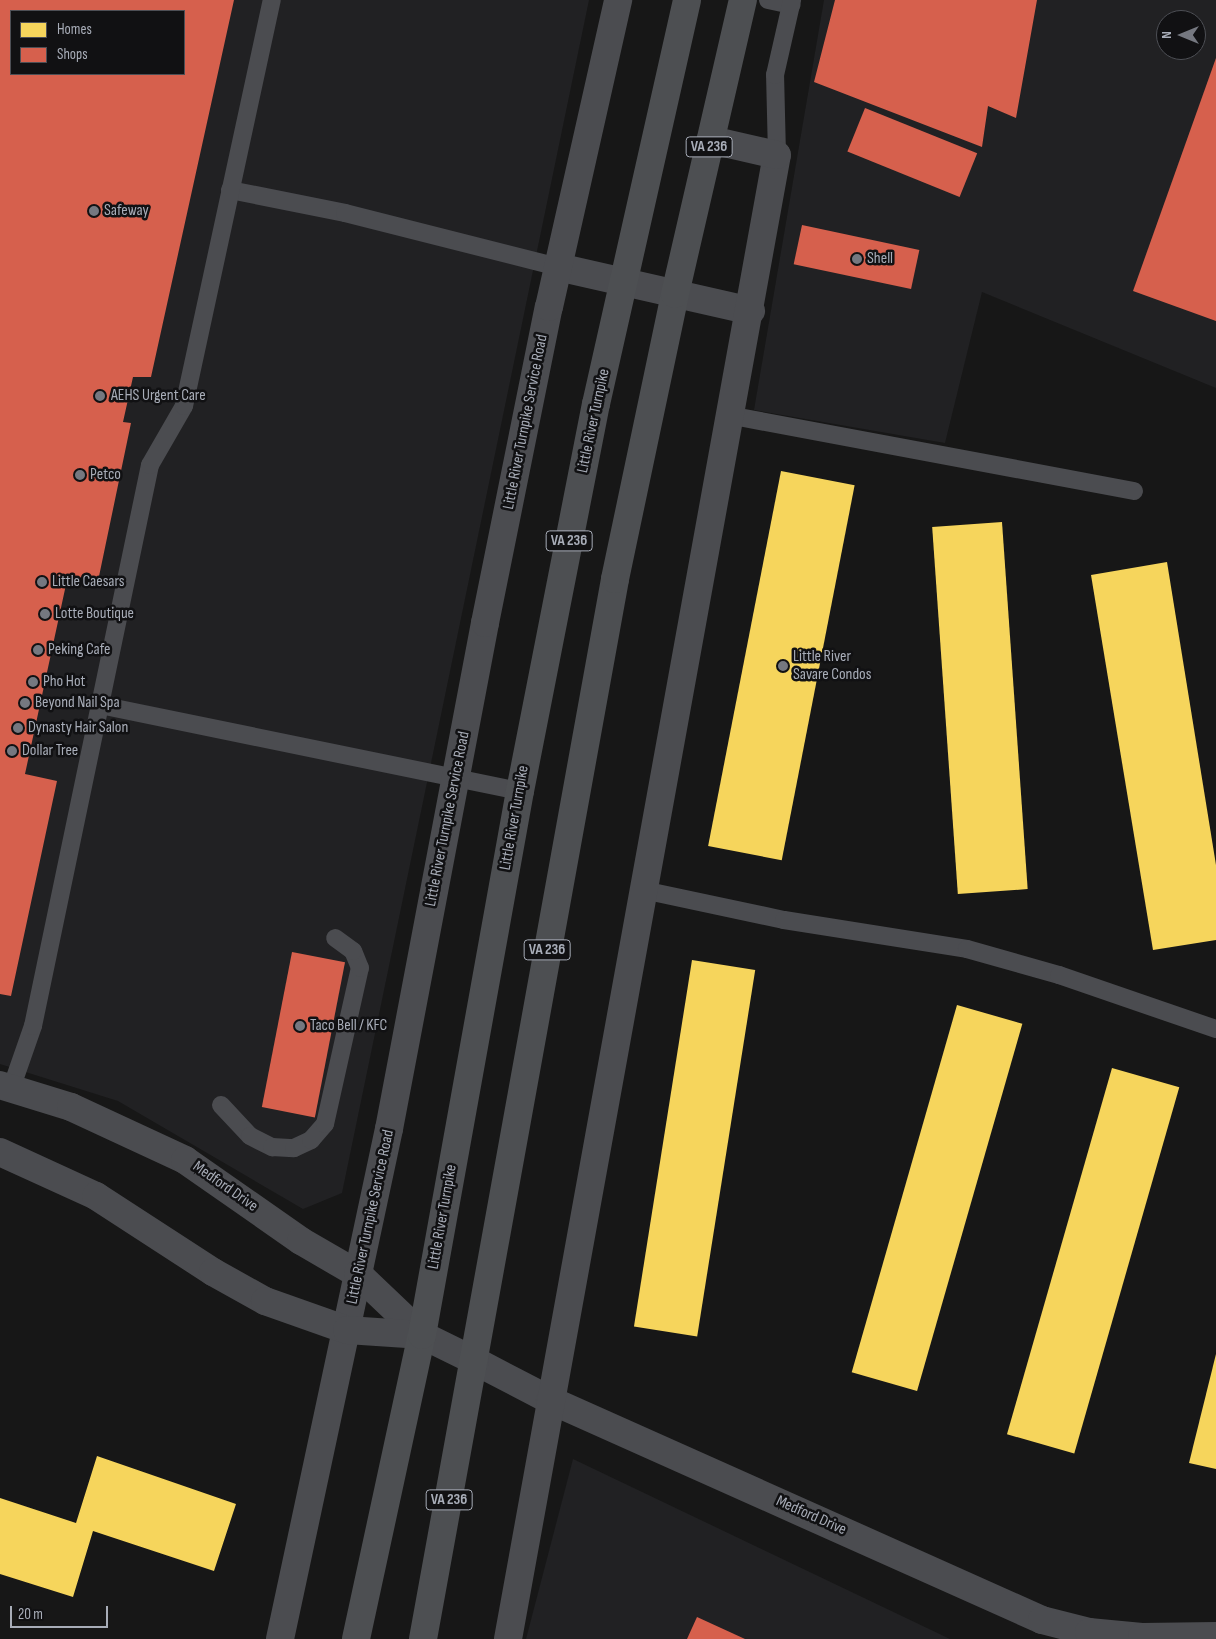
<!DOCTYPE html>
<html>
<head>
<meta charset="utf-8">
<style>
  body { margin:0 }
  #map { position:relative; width:1216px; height:1639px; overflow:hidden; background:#171717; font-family:"Sofia Sans Condensed",sans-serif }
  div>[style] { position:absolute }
  .built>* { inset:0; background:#212123 }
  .homes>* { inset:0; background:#f6d55c; transform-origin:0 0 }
  .shops>* { inset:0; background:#d6604d; transform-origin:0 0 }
  .service>* { height:18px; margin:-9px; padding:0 9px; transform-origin:9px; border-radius:9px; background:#4b4c50 }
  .minor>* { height:28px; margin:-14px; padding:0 14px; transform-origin:14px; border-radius:14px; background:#4b4c50 }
  .tertiary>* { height:28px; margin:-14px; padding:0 14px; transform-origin:14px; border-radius:14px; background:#4b4c50 }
  .primary>* { height:28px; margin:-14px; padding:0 14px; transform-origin:14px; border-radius:14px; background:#4d4f52 }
  .dots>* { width:14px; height:14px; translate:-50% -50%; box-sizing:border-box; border:2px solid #111113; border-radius:50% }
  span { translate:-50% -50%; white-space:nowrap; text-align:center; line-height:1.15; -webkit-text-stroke:5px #111113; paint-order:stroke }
  .shield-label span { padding:1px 4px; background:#111113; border:1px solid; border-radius:4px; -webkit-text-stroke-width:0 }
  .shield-label { font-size:15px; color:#a8adb8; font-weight:700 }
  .poi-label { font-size:16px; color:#a8adb8 }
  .left { translate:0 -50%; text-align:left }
  .street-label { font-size:16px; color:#a8adb8 }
  .legend { position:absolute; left:10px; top:10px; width:175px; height:65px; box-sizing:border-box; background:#111113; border:1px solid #4d4f55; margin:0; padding:6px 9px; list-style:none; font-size:15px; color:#a8adb8 }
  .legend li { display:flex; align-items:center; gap:10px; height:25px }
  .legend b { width:25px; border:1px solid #4d4f55 }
  .north { position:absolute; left:1156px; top:10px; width:50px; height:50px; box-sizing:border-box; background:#111113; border:1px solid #4d4f55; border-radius:50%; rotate:270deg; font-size:14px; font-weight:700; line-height:20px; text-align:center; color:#a8adb8 }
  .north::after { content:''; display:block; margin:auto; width:18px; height:22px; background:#757880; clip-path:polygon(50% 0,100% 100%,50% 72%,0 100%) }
  .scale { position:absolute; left:10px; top:1606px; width:98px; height:22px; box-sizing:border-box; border:2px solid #a8adb8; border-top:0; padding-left:6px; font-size:15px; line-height:18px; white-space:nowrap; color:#a8adb8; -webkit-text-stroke:4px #111113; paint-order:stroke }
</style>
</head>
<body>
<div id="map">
  <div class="built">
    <div style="clip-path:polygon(evenodd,0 0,589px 0,342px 1193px,303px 1209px,118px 1101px,0 1064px,0 0,11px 11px,184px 11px,184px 74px,11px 74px,11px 11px)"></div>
    <div style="clip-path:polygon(evenodd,824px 0,1216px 0,1216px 388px,982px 292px,945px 443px,754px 410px,824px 0,1166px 20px,1196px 20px,1196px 50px,1166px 50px,1166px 20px)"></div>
    <div style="clip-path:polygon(573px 1459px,950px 1639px,526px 1639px)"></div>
  </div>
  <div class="homes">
    <div style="left:781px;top:471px;width:75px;height:382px;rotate:11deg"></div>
    <div style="left:1002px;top:522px;width:368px;height:70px;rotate:86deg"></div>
    <div style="clip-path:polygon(1167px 562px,1216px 865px,1216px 940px,1153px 950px,1091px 575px)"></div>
    <div style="left:692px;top:960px;width:64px;height:371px;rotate:9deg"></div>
    <div style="left:957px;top:1005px;width:68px;height:382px;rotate:16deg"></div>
    <div style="left:1112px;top:1068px;width:70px;height:381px;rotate:16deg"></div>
    <div style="clip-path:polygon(1216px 1354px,1216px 1469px,1189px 1463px)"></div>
    <div style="clip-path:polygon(97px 1456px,236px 1504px,214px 1571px,93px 1531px,73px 1597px,0 1574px,0 1498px,76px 1523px)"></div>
  </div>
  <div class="shops">
    <div style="clip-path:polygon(evenodd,0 0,234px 0,151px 377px,133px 377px,123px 422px,131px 423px,97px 586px,67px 580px,25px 774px,57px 781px,11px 996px,0 994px,0 0,11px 11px,184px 11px,184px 74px,11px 74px,11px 11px)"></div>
    <div style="clip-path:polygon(835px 0,1037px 0,1016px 118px,988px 106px,982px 147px,814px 82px)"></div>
    <div style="clip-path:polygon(1216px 58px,1216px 321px,1133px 291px)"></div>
    <div style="left:865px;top:108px;width:121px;height:47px;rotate:22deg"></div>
    <div style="left:802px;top:225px;width:120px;height:40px;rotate:12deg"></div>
    <div style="left:292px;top:952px;width:54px;height:158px;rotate:11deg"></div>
    <div style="clip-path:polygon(697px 1617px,745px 1639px,687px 1639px)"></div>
  </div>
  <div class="service">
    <div style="left:768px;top:0;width:24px;rotate:12deg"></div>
    <div style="left:777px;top:155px;width:80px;rotate:-91.4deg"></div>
    <div style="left:775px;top:75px;width:77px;rotate:-77.2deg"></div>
    <div style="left:230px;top:190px;width:117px;rotate:11.3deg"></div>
    <div style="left:345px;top:213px;width:220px;rotate:14.2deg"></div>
    <div style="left:728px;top:415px;width:413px;rotate:10.6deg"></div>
    <div style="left:100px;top:705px;width:429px;rotate:11.6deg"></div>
    <div style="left:643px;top:890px;width:144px;rotate:12deg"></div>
    <div style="left:784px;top:920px;width:185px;rotate:9deg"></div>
    <div style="left:967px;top:949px;width:96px;rotate:15.8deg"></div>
    <div style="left:1059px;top:975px;width:166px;rotate:19deg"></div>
    <div style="left:11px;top:1089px;width:67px;rotate:-70.8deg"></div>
    <div style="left:33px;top:1026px;width:573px;rotate:-78.22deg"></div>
    <div style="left:150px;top:465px;width:68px;rotate:-60deg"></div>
    <div style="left:184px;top:406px;width:415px;rotate:-77.8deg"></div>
    <div style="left:221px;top:1105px;width:42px;rotate:46.9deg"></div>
    <div style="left:250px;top:1136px;width:25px;rotate:27deg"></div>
    <div style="left:272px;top:1147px;width:22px;rotate:3deg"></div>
    <div style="left:294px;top:1148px;width:19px;rotate:-25deg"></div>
    <div style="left:311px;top:1140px;width:21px;rotate:-49deg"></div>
    <div style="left:325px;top:1124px;width:160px;rotate:-77.4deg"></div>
    <div style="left:360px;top:968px;width:18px;rotate:-112deg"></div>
    <div style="left:353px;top:951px;width:22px;rotate:-144deg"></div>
  </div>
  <div class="minor">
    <div style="left:558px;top:267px;width:198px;rotate:12.8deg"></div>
    <div style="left:475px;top:1361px;width:85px;rotate:27.5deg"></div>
    <div style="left:550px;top:1400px;width:539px;rotate:24.09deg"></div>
    <div style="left:1042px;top:1620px;width:49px;rotate:14.3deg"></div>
    <div style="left:1089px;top:1632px;width:53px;rotate:5.4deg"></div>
    <div style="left:1142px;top:1637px;width:74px;rotate:-0.8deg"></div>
    <div style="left:280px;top:1639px;width:522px;rotate:-77.94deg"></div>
    <div style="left:389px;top:1129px;width:515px;rotate:-79.26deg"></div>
    <div style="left:485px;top:623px;width:322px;rotate:-78.6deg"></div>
    <div style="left:549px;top:307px;width:315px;rotate:-77.3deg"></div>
    <div style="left:508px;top:1639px;width:1508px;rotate:-79.73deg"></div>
    <div style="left:777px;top:155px;width:68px;rotate:-167.2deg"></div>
  </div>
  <div class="tertiary">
    <div style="left:0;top:1085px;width:74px;rotate:17.2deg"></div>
    <div style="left:71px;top:1107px;width:126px;rotate:24.9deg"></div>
    <div style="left:185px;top:1160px;width:141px;rotate:34.9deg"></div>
    <div style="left:301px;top:1241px;width:66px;rotate:30.1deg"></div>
    <div style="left:358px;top:1274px;width:88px;rotate:43.6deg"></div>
    <div style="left:422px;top:1335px;width:59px;rotate:26.1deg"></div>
    <div style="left:0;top:1152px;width:106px;rotate:24.6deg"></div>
    <div style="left:96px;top:1196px;width:140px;rotate:33deg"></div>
    <div style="left:213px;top:1272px;width:60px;rotate:29.1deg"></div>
    <div style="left:265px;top:1301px;width:87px;rotate:19.5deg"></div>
    <div style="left:347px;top:1330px;width:75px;rotate:3.8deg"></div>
  </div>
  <div class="primary">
    <div style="left:356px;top:1639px;width:311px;rotate:-77.8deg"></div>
    <div style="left:422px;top:1335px;width:553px;rotate:-79.79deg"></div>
    <div style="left:520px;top:791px;width:394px;rotate:-78.9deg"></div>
    <div style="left:596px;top:404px;width:414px;rotate:-77.3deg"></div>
    <div style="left:423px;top:1639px;width:1077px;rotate:-79.73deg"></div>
    <div style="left:615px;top:579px;width:291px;rotate:-78.1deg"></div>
    <div style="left:675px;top:294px;width:302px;rotate:-77deg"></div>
  </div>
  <div class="dots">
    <div style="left:94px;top:211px;background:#757880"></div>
    <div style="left:857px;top:259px;background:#757880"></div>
    <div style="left:100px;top:396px;background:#757880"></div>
    <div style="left:80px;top:475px;background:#757880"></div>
    <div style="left:42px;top:582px;background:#757880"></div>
    <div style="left:45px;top:614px;background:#757880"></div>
    <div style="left:38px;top:650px;background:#757880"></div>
    <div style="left:783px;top:666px;background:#757880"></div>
    <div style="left:33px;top:682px;background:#757880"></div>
    <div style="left:25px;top:703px;background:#757880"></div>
    <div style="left:18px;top:728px;background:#757880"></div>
    <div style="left:12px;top:751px;background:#757880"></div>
    <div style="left:300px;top:1026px;background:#757880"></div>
  </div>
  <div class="shield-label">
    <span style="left:709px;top:147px">VA 236</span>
    <span style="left:569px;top:541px">VA 236</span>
    <span style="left:547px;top:950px">VA 236</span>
    <span style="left:449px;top:1500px">VA 236</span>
  </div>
  <div class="poi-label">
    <span class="left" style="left:104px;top:211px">Safeway</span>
    <span class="left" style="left:867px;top:259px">Shell</span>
    <span class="left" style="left:111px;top:396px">AEHS Urgent Care</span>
    <span class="left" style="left:90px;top:475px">Petco</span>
    <span class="left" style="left:52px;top:582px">Little Caesars</span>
    <span class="left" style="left:55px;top:614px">Lotte Boutique</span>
    <span class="left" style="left:48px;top:650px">Peking Cafe</span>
    <span class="left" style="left:793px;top:666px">Little River<br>Savare Condos</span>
    <span class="left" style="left:43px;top:682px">Pho Hot</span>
    <span class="left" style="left:35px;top:703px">Beyond Nail Spa</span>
    <span class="left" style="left:28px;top:728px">Dynasty Hair Salon</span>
    <span class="left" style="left:22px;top:751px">Dollar Tree</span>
    <span class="left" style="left:310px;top:1026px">Taco Bell / KFC</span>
  </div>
  <div class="street-label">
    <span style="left:594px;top:421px;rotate:-78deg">Little River Turnpike</span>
    <span style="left:526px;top:422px;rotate:-79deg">Little River Turnpike Service Road</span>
    <span style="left:515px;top:818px;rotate:-80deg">Little River Turnpike</span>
    <span style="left:448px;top:819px;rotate:-79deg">Little River Turnpike Service Road</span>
    <span style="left:225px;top:1187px;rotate:35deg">Medford Drive</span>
    <span style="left:371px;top:1217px;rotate:-78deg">Little River Turnpike Service Road</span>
    <span style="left:443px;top:1217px;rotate:-80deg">Little River Turnpike</span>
    <span style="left:811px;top:1516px;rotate:24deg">Medford Drive</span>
  </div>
  <ul class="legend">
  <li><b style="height:14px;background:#f6d55c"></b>Homes</li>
  <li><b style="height:14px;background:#d6604d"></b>Shops</li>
  </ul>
  <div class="north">N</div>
  <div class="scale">20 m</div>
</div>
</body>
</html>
